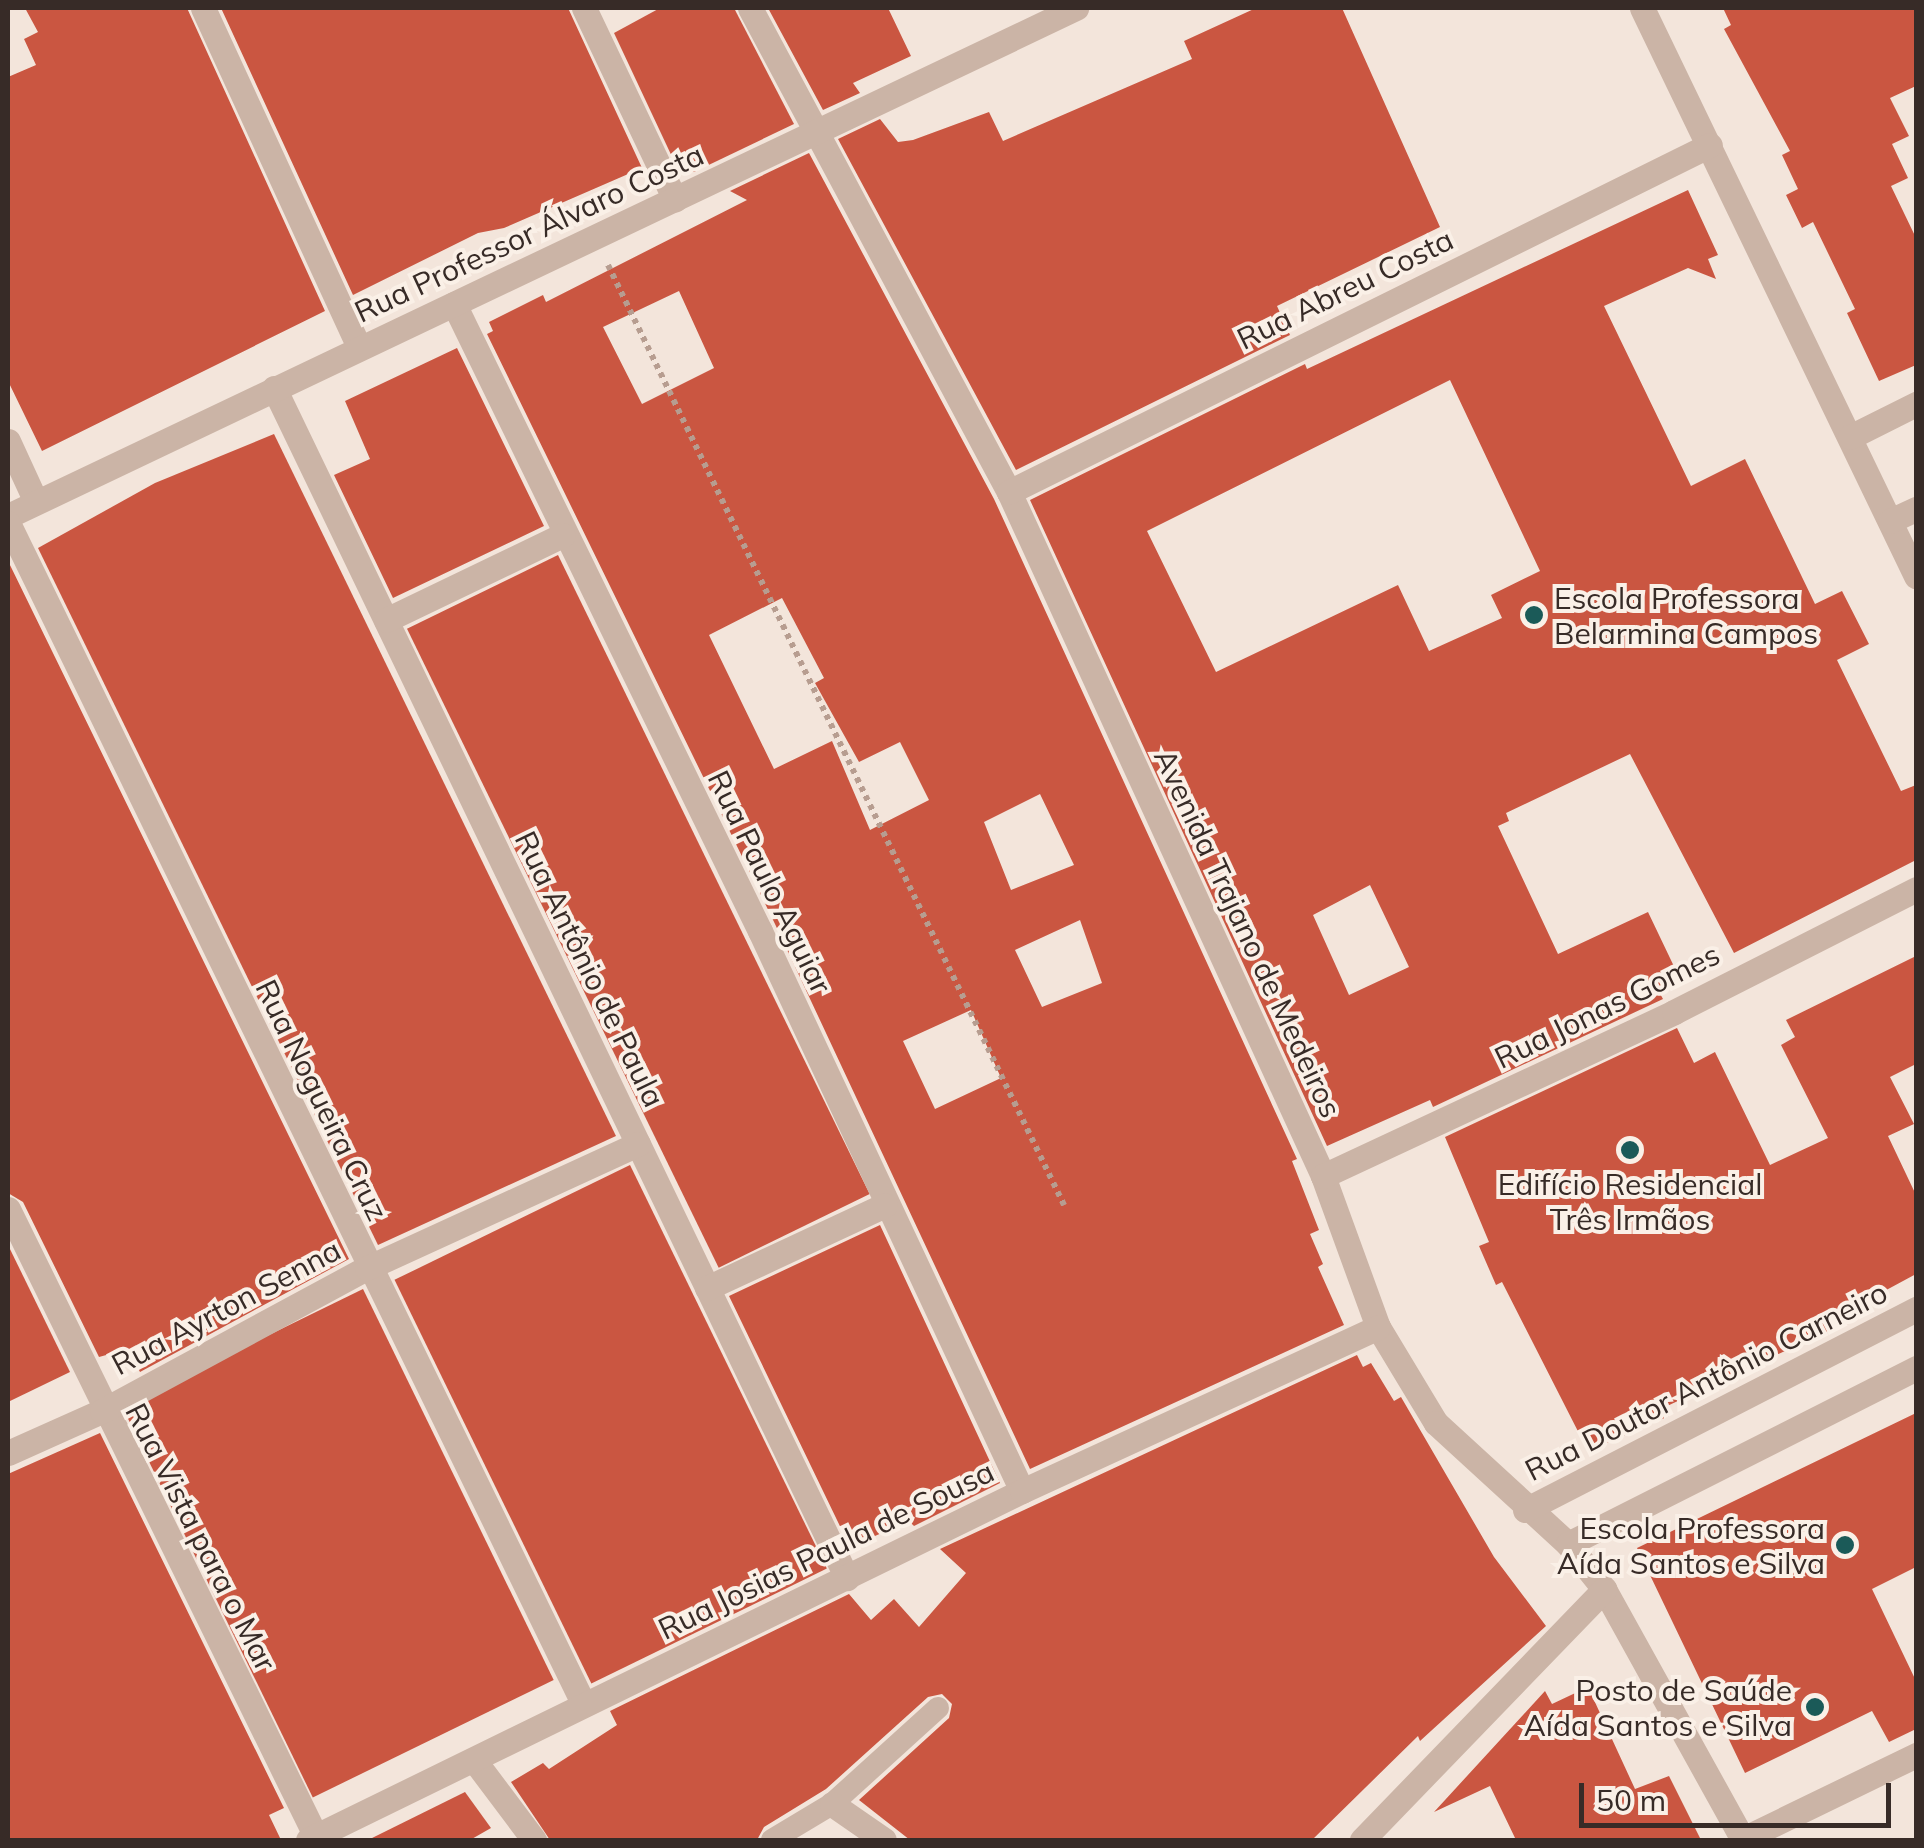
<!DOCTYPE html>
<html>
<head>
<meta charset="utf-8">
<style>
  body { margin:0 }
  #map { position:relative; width:1924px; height:1848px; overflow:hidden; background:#f3e5db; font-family:Mulish,sans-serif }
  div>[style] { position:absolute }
  .building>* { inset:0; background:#ca5641; transform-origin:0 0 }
  .path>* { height:6px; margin-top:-3px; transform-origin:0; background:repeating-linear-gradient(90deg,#b79d90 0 5px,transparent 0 10px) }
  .lane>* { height:22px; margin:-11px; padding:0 11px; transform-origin:11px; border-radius:11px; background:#cbb4a6 }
  .street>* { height:25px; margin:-12.5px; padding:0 12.5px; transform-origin:12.5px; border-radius:12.5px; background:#cbb4a6 }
  .dots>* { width:28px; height:28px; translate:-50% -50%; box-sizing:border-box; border:5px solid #faf0e7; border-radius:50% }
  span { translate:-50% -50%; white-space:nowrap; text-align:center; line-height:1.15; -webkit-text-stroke:8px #faf0e7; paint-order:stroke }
  .street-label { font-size:30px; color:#372b27 }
  .poi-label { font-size:30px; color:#372b27 }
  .left { translate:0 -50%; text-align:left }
  .right { translate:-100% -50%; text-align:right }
  .frame { position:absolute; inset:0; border:10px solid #372b27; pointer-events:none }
  .scale { position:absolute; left:1579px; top:1783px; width:312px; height:45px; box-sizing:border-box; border:5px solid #372b27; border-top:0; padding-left:12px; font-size:30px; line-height:35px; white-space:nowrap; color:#372b27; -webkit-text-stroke:8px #faf0e7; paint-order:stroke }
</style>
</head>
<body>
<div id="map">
  <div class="building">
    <div style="clip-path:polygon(25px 8px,187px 8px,325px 311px,42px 451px,8px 381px,8px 77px,36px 65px,24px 39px,38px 32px)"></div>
    <div style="clip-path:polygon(221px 8px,568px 8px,642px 168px,504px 228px,478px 233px,353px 295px)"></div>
    <div style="clip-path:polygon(660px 8px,734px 8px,794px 124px,694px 172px,674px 161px,614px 33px)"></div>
    <div style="clip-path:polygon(768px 8px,888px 8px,911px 56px,853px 83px,860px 93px,823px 110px)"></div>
    <div style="clip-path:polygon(1256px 8px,1342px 8px,1440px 227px,1277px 306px,1290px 335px,1016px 470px,838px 139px,880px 119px,898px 142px,913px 140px,989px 112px,1003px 141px,1192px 59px,1184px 41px)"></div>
    <div style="clip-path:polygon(1723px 8px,1916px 8px,1916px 86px,1890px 98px,1909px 136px,1892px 144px,1908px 178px,1891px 186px,1916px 238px,1916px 365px,1879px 381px,1847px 313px,1855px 309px,1813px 222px,1802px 228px,1786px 195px,1798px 189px,1782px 155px,1790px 151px,1724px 29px,1731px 25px)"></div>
    <div style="clip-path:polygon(evenodd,809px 153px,994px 499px,1297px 1159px,1292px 1161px,1319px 1230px,1310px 1234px,1323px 1264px,1318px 1267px,1344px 1325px,1030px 1469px,775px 924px,487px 334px,493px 331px,489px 322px,543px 295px,546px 302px,747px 200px,730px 191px,809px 153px,679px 291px,714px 368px,642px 404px,603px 327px,679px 291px,809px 153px,782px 598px,824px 678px,815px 683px,859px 762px,900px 742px,929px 800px,870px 830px,832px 741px,774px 769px,709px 635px,782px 598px,809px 153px,1040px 794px,1074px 865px,1011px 890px,984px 822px,1040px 794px,809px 153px,1080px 920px,1102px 983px,1042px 1007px,1015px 950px,1080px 920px,809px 153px,971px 1010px,1001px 1078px,935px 1109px,903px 1041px,971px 1010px)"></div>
    <div style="clip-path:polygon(evenodd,1688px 190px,1718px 255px,1708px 259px,1716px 279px,1688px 268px,1604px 306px,1691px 486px,1745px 459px,1815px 604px,1842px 591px,1869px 644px,1837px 660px,1901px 791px,1916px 785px,1916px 860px,1734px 953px,1630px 754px,1506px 813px,1509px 821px,1498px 826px,1558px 954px,1648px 912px,1680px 979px,1658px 990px,1663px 999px,1433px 1107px,1430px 1100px,1327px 1146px,1030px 500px,1305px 364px,1307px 369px,1688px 190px,1450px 380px,1540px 571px,1491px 595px,1502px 618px,1429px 651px,1398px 585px,1216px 672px,1147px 531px,1450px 380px,1688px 190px,1370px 885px,1409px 967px,1349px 995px,1313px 915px,1370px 885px)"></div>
    <div style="clip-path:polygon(457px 348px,544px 526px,393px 598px,334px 475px,370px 459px,345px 401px)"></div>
    <div style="clip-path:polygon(274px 434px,616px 1136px,378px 1245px,38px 548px,155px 483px)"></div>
    <div style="left:558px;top:555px;width:711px;height:168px;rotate:64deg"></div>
    <div style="clip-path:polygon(9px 563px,349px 1259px,140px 1372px,128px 1349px,99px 1357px,23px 1202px,8px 1193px)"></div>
    <div style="clip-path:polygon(1916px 956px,1916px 1064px,1890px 1077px,1914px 1124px,1888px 1136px,1916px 1195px,1916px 1274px,1827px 1322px,1832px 1329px,1665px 1407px,1669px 1416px,1588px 1451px,1502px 1282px,1496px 1285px,1479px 1246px,1489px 1242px,1445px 1137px,1677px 1028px,1694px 1063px,1715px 1052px,1770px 1165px,1828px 1138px,1781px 1045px,1795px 1037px,1786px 1020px)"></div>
    <div style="left:630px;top:1165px;width:449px;height:262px;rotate:64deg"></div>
    <div style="clip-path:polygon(880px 1225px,1000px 1483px,914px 1526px,909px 1521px,850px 1547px,729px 1296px)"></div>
    <div style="clip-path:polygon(8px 1245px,70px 1372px,8px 1402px)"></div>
    <div style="left:363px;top:1289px;width:435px;height:268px;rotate:64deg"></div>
    <div style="clip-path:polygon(1357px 1355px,1363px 1367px,1371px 1363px,1394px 1401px,1401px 1397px,1494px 1557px,1546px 1626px,1420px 1741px,1418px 1736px,1312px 1840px,910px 1840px,859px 1800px,949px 1718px,952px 1704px,942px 1694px,928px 1697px,826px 1789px,764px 1827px,757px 1840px,550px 1840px,511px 1782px,543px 1763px,549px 1769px,617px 1725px,610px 1711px,849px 1594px,871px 1620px,894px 1599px,919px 1627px,966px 1573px,940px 1549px)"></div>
    <div style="clip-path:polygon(1916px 1413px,1916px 1567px,1872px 1589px,1916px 1681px,1916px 1729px,1889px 1742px,1872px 1711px,1745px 1773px,1637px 1548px)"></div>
    <div style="clip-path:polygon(100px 1433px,284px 1808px,269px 1815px,281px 1840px,8px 1840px,8px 1474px)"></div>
    <div style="clip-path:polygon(1588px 1687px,1635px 1789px,1669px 1776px,1701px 1840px,1516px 1840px,1490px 1786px,1434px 1812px,1545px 1691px,1552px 1704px)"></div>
    <div style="clip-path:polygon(465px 1792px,491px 1828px,470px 1840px,368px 1840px)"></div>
  </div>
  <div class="path">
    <div style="left:608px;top:265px;width:1045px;rotate:64.12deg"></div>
  </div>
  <div class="lane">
    <div style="left:772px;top:1840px;width:70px;rotate:-31deg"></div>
    <div style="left:832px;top:1804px;width:143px;rotate:-42.2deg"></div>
  </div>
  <div class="street">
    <div style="left:203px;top:8px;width:373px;rotate:65.3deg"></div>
    <div style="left:584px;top:8px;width:212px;rotate:64.6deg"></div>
    <div style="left:750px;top:8px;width:549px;rotate:61.85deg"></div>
    <div style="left:1009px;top:492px;width:753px;rotate:65.34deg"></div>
    <div style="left:1323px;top:1176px;width:161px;rotate:70deg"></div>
    <div style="left:1378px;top:1327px;width:112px;rotate:58.9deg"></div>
    <div style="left:1436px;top:1423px;width:179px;rotate:42.5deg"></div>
    <div style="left:1568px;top:1544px;width:58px;rotate:51.3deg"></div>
    <div style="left:1604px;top:1589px;width:287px;rotate:61deg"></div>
    <div style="left:1642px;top:8px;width:631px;rotate:64.25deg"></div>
    <div style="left:454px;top:304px;width:698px;rotate:63.99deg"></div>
    <div style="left:760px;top:931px;width:618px;rotate:64.93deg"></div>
    <div style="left:274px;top:388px;width:1321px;rotate:64.29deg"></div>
    <div style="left:1850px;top:437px;width:74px;rotate:-26.6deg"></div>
    <div style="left:8px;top:441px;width:67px;rotate:65.3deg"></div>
    <div style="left:1009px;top:492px;width:782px;rotate:-26.34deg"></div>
    <div style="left:8px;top:516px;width:1183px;rotate:-25.44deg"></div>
    <div style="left:1890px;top:521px;width:29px;rotate:-25deg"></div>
    <div style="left:8px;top:523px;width:1313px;rotate:64.02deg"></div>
    <div style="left:386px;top:620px;width:196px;rotate:-25.7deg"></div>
    <div style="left:1323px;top:1176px;width:387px;rotate:-25deg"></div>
    <div style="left:1674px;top:1012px;width:271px;rotate:-26.9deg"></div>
    <div style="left:8px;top:1209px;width:699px;rotate:63.87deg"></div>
    <div style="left:707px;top:1288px;width:196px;rotate:-25deg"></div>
    <div style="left:8px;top:1453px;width:103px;rotate:-24.1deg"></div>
    <div style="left:102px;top:1411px;width:301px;rotate:-28.4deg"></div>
    <div style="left:367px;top:1268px;width:298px;rotate:-24.6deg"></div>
    <div style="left:1525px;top:1510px;width:440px;rotate:-27.2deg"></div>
    <div style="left:1568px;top:1544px;width:390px;rotate:-26.8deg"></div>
    <div style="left:474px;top:1760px;width:100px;rotate:53.1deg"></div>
    <div style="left:832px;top:1804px;width:63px;rotate:34.7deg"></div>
    <div style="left:1743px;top:1839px;width:192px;rotate:-25.9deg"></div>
    <div style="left:308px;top:1840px;width:795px;rotate:-26.05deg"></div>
    <div style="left:1022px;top:1491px;width:392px;rotate:-24.7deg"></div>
    <div style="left:1362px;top:1840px;width:349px;rotate:-46deg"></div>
  </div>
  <div class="dots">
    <div style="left:1534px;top:615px;background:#1b5a58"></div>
    <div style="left:1630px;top:1150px;background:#1b5a58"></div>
    <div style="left:1845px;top:1545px;background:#1b5a58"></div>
    <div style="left:1815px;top:1707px;background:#1b5a58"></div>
  </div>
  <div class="street-label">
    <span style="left:529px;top:233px;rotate:-25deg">Rua Professor Álvaro Costa</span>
    <span style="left:1345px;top:289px;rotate:-26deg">Rua Abreu Costa</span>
    <span style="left:770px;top:882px;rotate:64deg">Rua Paulo Aguiar</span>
    <span style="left:1248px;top:933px;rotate:65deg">Avenida Trajano de Medeiros</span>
    <span style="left:590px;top:969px;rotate:64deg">Rua Antônio de Paula</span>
    <span style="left:1607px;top:1006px;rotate:-26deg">Rua Jonas Gomes</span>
    <span style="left:322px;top:1100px;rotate:64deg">Rua Nogueira Cruz</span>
    <span style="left:226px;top:1307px;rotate:-28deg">Rua Ayrton Senna</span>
    <span style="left:1706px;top:1381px;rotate:-27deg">Rua Doutor Antônio Carneiro</span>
    <span style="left:201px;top:1537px;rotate:63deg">Rua Vista para o Mar</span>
    <span style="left:826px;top:1550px;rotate:-26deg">Rua Josias Paula de Sousa</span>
  </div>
  <div class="poi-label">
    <span class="left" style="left:1554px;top:615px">Escola Professora<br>Belarmina Campos</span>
    <span style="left:1630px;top:1201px">Edifício Residencial<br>Três Irmãos</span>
    <span class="right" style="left:1825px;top:1545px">Escola Professora<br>Aída Santos e Silva</span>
    <span class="right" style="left:1792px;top:1707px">Posto de Saúde<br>Aída Santos e Silva</span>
  </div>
  <div class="frame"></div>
  <div class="scale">50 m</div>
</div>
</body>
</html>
